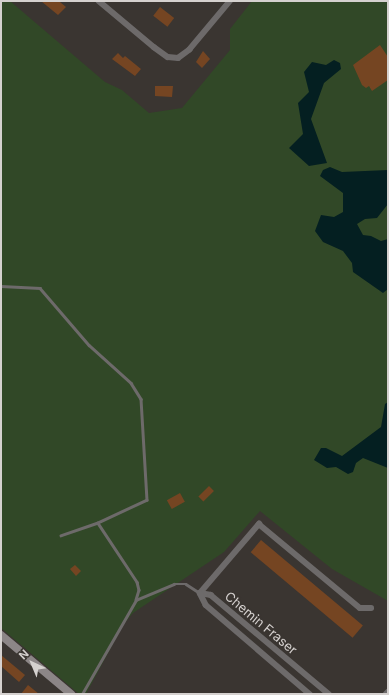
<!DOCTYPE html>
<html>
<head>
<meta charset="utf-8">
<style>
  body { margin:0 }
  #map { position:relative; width:389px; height:695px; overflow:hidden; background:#3a3531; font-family:Inter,sans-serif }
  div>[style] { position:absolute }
  .green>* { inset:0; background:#314827 }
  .water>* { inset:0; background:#041f21 }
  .building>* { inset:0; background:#754522; transform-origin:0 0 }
  .lane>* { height:2.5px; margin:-1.25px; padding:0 1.25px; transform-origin:1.25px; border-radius:1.25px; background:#6d6a6a }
  .street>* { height:5.5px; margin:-2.75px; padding:0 2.75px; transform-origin:2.75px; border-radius:2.75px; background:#6d6a6a }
  .secondary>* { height:8px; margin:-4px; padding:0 4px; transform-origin:4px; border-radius:4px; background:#8c8687 }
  span { translate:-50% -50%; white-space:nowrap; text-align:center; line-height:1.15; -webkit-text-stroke:3.5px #3a3531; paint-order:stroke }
  .street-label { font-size:13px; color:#d5d1cf }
  .frame { position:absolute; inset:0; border:2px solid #d5d1cf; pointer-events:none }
  .north { position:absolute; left:12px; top:643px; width:40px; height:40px; -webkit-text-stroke:3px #3a3531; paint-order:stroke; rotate:316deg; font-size:11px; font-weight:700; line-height:16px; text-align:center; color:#d5d1cf }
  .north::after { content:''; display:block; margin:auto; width:14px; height:18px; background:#d5d1cf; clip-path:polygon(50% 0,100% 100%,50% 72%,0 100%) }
</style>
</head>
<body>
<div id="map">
  <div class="green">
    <div style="clip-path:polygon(1px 1px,10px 1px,105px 82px,122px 90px,149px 113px,182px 108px,230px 50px,230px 29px,252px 1px,388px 1px,388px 601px,332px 569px,260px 511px,224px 552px,133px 613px,123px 625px,86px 694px,79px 694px,1px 628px)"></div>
  </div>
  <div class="water">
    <div style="clip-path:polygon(334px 60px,340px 63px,341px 69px,324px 83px,311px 119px,327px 163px,309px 166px,289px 148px,303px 134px,298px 103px,309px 92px,304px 72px,312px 62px,326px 65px)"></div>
    <div style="clip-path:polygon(330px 167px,342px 172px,388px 170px,388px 204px,377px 218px,365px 219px,357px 224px,363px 235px,371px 236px,381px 241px,388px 239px,388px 289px,383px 293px,353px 272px,352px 263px,343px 251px,323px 242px,315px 231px,321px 215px,334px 217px,343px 212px,343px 193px,320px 176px,323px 170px)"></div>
    <div style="clip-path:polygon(388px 402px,388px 468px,363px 458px,356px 463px,353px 472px,348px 474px,336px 467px,327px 468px,314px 460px,321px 448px,326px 448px,342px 456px,381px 427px,385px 404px)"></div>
  </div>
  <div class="building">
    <div style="clip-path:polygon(41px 1px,60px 2px,66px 7px,58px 15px)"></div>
    <div style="left:160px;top:7px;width:18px;height:11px;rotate:38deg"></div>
    <div style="clip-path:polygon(380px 45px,388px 57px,388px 80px,372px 91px,369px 86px,366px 88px,362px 85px,353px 65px)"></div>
    <div style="clip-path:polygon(203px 51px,210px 59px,202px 68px,196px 62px)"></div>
    <div style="clip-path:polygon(118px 53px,123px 58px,125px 56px,141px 69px,135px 76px,112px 59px)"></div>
    <div style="clip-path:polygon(155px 86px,173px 86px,172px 97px,155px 96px)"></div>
    <div style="left:209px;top:486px;width:7px;height:15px;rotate:45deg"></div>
    <div style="left:180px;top:493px;width:10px;height:15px;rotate:61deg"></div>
    <div style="left:261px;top:540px;width:133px;height:16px;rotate:40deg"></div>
    <div style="clip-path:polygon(75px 565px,81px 571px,76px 576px,70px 569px)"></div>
    <div style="clip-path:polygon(1px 655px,25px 675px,19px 682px,1px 666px)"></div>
    <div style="clip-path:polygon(28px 685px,39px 694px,21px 694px)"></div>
  </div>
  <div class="lane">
    <div style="left:1px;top:286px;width:39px;rotate:3deg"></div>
    <div style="left:40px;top:288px;width:75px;rotate:49.3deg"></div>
    <div style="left:89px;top:345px;width:57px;rotate:42.1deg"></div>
    <div style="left:131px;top:383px;width:19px;rotate:58deg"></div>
    <div style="left:141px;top:399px;width:101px;rotate:86.6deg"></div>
    <div style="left:147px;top:500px;width:54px;rotate:154.9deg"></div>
    <div style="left:98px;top:523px;width:39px;rotate:161deg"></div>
    <div style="left:98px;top:523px;width:71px;rotate:56.5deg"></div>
    <div style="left:137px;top:582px;width:8px;rotate:76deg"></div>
    <div style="left:139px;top:590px;width:10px;rotate:107deg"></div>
    <div style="left:136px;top:600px;width:41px;rotate:-22.8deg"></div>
    <div style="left:174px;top:584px;width:12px"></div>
    <div style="left:186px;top:584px;width:17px;rotate:33deg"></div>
    <div style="left:82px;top:694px;width:108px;rotate:-60.1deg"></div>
  </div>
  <div class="street">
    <div style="left:99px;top:1px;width:72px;rotate:39.9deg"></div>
    <div style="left:154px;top:47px;width:17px;rotate:36deg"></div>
    <div style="left:168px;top:57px;width:10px;rotate:6deg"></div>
    <div style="left:178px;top:58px;width:14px;rotate:-36deg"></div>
    <div style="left:189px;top:50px;width:64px;rotate:-50.1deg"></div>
    <div style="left:200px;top:593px;width:91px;rotate:-49.5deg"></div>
    <div style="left:259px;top:524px;width:131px;rotate:39.7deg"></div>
    <div style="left:360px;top:608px;width:11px"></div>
    <div style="left:200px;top:593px;width:11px;rotate:10deg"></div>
    <div style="left:211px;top:595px;width:154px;rotate:40deg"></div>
    <div style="left:200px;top:593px;width:13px;rotate:63deg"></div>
    <div style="left:206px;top:605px;width:137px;rotate:40.6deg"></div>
    <div style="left:386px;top:694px;width:3px;rotate:-45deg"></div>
  </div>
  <div class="secondary">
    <div style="left:1px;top:635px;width:92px;rotate:40.1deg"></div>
  </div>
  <div class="street-label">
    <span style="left:261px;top:623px;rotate:40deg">Chemin Fraser</span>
  </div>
  <div class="frame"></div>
  <div class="north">N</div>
</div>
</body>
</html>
